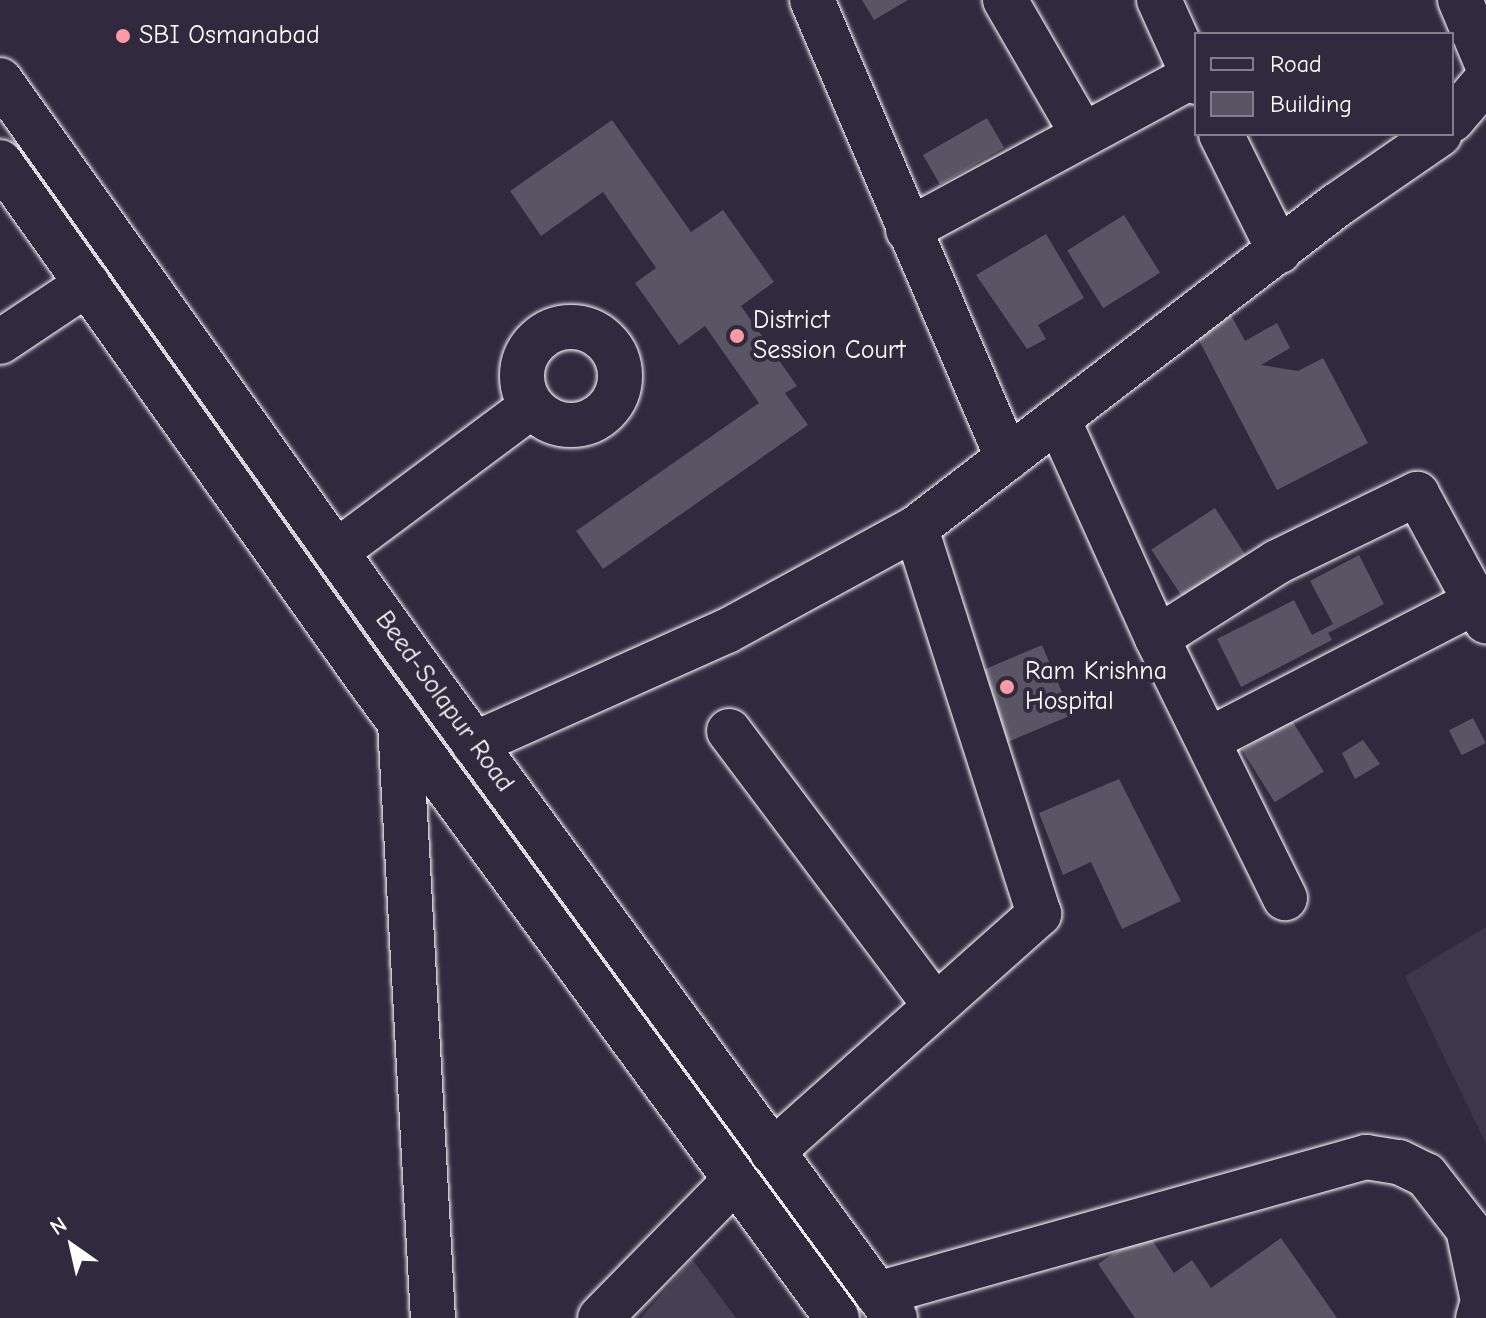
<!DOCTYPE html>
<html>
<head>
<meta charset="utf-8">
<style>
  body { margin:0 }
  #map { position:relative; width:1486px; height:1318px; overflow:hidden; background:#2f2a3d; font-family:"Comic Neue",sans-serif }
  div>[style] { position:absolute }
  .built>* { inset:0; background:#3c3749 }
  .green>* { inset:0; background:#464152 }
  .building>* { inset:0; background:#595564; transform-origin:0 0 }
  .roads { filter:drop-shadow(0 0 2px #fff) drop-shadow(0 0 2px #fff) }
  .minor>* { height:44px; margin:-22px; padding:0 22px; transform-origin:22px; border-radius:22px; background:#2f2a3d }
  .minor>.ring { margin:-22px; padding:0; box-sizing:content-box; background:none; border:44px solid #2f2a3d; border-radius:50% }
  .major>* { height:44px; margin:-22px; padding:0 22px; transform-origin:22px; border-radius:22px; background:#2f2a3d }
  .dots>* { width:22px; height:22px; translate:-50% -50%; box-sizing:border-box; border:4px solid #2f2a3d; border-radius:50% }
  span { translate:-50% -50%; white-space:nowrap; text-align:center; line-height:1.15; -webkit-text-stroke:8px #2f2a3d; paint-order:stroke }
  .poi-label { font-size:26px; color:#fff }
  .left { translate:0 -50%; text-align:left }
  .street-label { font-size:26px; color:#fff }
  .legend { position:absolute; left:1194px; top:32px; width:260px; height:104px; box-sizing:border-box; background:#2f2a3d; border:2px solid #827f8b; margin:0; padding:10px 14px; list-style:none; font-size:24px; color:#fff }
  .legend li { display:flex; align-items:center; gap:16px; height:40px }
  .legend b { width:40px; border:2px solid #827f8b }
  .north { position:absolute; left:32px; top:1206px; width:80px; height:80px; -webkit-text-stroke:6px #2f2a3d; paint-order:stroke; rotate:326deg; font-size:22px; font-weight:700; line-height:32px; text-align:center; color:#fff }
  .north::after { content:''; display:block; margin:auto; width:28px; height:36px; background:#fff; clip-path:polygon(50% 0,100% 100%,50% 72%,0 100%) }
</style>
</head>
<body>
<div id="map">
  <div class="built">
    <div style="clip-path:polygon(1486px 927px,1486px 1144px,1405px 976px)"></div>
  </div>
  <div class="green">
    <div style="clip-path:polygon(692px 1259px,736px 1318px,641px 1318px)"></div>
  </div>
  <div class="building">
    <div style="clip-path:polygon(862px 0,908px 0,874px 20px)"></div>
    <div style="left:987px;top:118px;width:34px;height:74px;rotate:60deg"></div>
    <div style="clip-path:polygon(612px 120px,691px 232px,723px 210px,774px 282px,741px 306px,797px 386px,785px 393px,808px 425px,603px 569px,576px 531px,759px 403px,705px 326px,679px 345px,635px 283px,656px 268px,603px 192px,541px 236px,510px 191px)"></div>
    <div style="left:1124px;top:215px;width:68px;height:67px;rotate:58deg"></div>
    <div style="clip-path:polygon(1046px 234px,1084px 298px,1038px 325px,1046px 339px,1027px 349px,976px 275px)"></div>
    <div style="clip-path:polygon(1226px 306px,1245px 341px,1277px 323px,1290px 348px,1261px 365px,1298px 371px,1323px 358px,1368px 443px,1277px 490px,1191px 325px)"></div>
    <div style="left:1215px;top:508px;width:56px;height:76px;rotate:57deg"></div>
    <div style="clip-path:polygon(1359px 555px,1384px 604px,1328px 633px,1332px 640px,1241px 687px,1217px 639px,1294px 600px,1312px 635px,1333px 624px,1310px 581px)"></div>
    <div style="left:1042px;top:645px;width:76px;height:82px;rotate:67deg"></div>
    <div style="left:1473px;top:718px;width:28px;height:27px;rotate:63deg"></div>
    <div style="left:1291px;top:719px;width:62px;height:58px;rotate:58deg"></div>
    <div style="clip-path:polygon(1363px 740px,1380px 764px,1355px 779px,1342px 753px)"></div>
    <div style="clip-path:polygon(1119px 779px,1181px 901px,1122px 929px,1091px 862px,1063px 875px,1039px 813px)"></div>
    <div style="clip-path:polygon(1146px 1231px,1174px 1273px,1192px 1260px,1211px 1288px,1281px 1238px,1337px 1318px,1135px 1318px,1098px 1264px)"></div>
  </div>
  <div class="roads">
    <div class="minor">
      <div style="left:812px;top:0;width:498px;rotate:66.9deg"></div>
      <div style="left:1005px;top:0;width:156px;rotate:60deg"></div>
      <div style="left:1159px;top:0;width:90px;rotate:65.7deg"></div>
      <div style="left:1460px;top:0;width:67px;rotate:67.2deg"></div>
      <div style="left:1452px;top:120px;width:52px;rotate:-49.6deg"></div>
      <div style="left:1221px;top:134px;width:131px;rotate:63.6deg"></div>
      <div style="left:908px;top:230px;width:324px;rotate:-28.4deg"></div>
      <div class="ring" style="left:522px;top:327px;width:54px;height:54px"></div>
      <div style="left:0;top:342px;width:105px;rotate:-33.7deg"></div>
      <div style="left:1058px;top:419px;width:240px;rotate:65.7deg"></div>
      <div style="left:1157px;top:638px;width:290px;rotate:63.8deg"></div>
      <div style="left:336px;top:552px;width:244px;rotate:-36.7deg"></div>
      <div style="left:1157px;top:638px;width:142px;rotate:-32.3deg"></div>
      <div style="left:1277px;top:562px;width:156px;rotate:-25.9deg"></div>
      <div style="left:1417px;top:494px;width:145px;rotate:61.5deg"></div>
      <div style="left:400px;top:723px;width:596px;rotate:86.83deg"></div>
      <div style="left:729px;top:731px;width:341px;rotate:53.1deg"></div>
      <div style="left:1208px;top:740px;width:303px;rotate:-27.3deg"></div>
      <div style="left:474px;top:744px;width:277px;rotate:-24.1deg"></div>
      <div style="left:727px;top:631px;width:215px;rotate:-28.6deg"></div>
      <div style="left:916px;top:528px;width:531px;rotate:-37.5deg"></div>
      <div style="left:1337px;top:205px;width:125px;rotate:-34.6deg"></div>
      <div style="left:772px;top:1152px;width:358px;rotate:-41.7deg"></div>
      <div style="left:1039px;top:914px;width:405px;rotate:-107.7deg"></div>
      <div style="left:877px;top:1294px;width:508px;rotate:-15.65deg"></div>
      <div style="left:1366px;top:1157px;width:33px;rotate:9deg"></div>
      <div style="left:1399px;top:1162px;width:30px;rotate:26deg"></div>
      <div style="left:1426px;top:1175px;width:68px;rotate:52.1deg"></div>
      <div style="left:1468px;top:1229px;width:74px;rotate:78.2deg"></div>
      <div style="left:1483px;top:1301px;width:18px;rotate:106deg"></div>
      <div style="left:600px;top:1318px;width:192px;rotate:-45.6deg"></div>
    </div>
    <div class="major">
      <div style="left:0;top:80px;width:700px;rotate:54.54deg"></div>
      <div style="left:406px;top:650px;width:828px;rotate:53.79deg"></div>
      <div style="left:0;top:162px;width:633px;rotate:54.58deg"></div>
      <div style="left:367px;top:678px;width:794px;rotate:53.71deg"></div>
    </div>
  </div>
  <div class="dots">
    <div style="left:123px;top:36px;background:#ff9aa2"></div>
    <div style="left:737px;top:336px;background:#ff9aa2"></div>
    <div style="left:1007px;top:687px;background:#ff9aa2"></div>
  </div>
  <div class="poi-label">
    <span class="left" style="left:139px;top:36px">SBI Osmanabad</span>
    <span class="left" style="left:753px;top:336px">District<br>Session Court</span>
    <span class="left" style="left:1025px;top:687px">Ram Krishna<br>Hospital</span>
  </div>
  <div class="street-label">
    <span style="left:444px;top:702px;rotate:54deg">Beed-Solapur Road</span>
  </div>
  <ul class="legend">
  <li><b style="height:10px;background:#2f2a3d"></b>Road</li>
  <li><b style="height:22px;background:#595564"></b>Building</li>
  </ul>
  <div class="north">N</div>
</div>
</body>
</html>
